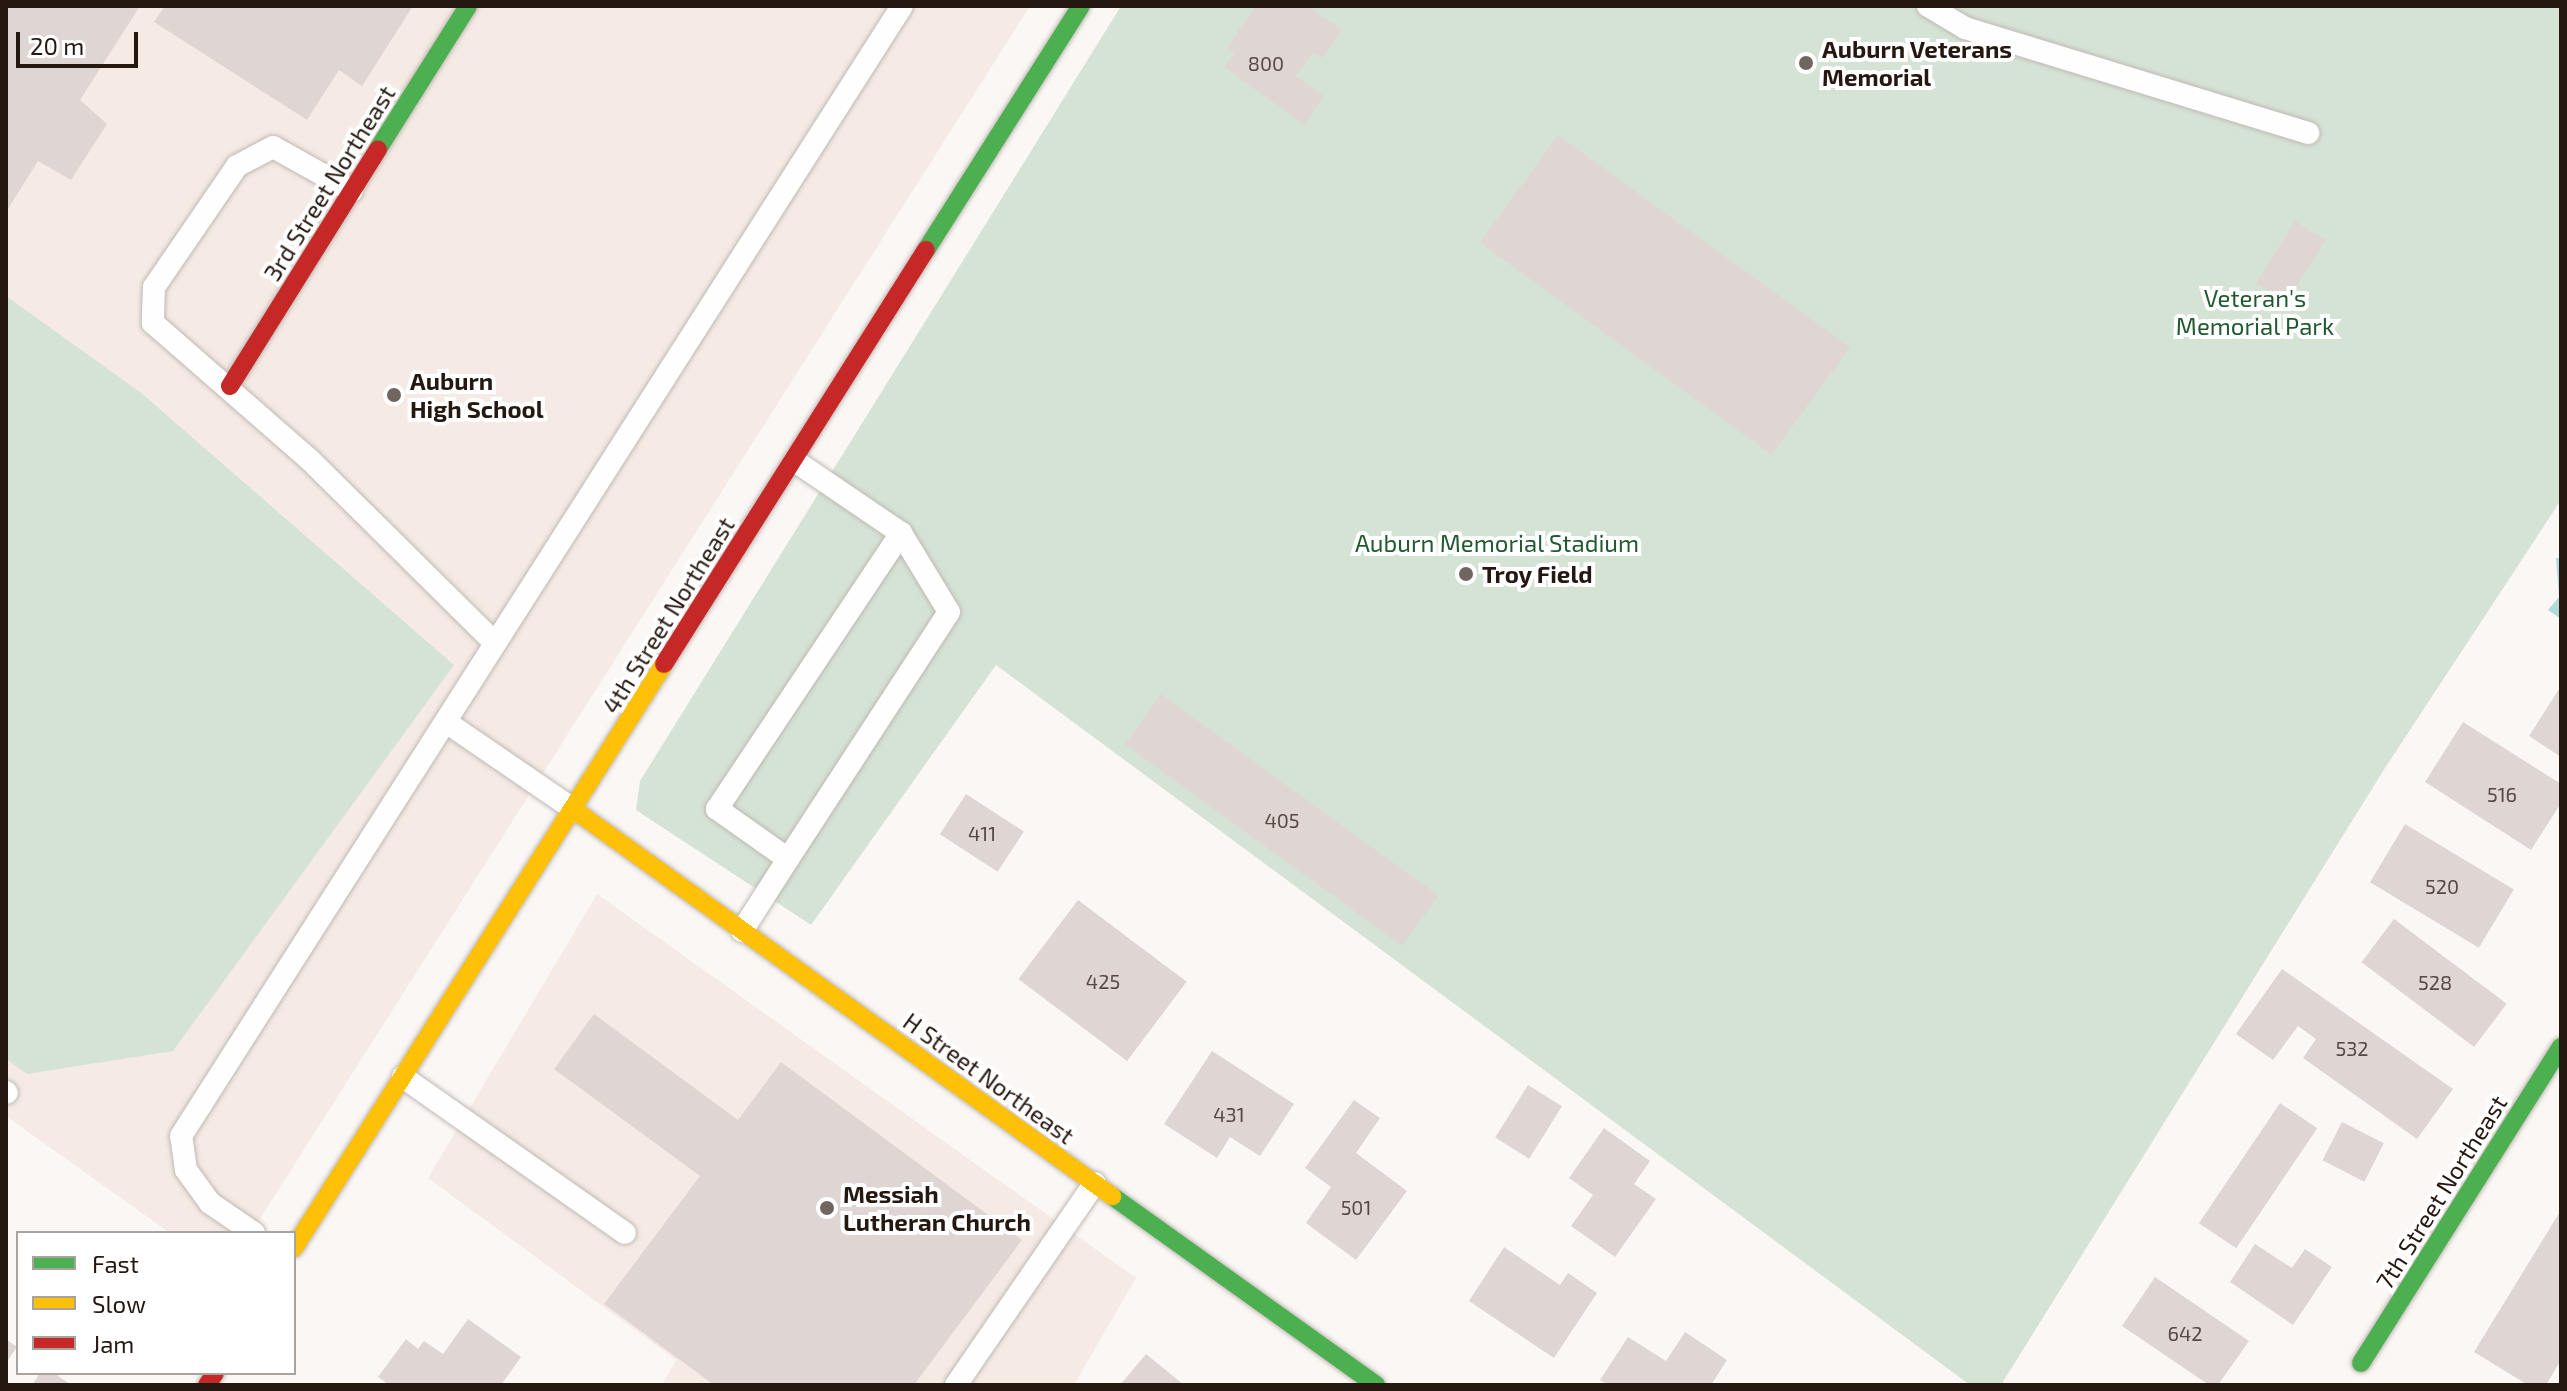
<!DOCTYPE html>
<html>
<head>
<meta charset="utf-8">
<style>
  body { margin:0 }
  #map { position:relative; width:2567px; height:1391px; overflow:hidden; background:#faf7f5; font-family:"Exo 2",sans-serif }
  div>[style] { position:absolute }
  .built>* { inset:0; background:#f5ebe4 }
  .green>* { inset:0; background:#d5e3d5 }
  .water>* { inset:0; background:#b2d9da }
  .building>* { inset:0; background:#dfd6d3; transform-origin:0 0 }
  .roads { filter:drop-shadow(0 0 2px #c0b9b4) drop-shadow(0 0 2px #c0b9b4) }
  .lane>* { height:22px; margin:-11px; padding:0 11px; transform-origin:11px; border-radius:11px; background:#fefefe }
  .fast>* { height:18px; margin:-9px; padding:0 9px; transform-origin:9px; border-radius:9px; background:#4caf50 }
  .slow>* { height:18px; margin:-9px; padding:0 9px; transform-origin:9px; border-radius:9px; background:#ffc107 }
  .jam>* { height:18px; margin:-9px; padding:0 9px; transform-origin:9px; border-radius:9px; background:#c62828 }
  .dots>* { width:22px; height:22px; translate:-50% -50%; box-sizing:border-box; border:4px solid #fff; border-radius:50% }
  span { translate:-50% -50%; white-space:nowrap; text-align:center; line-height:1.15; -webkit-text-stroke:8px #fff; paint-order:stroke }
  .number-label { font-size:20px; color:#544841 }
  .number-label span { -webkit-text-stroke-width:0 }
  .poi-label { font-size:24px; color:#251810; font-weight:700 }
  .left { translate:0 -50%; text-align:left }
  .street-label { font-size:24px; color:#251810 }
  .park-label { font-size:24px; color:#215931 }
  .frame { position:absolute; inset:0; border:8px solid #251810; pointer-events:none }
  .legend { position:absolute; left:16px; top:1231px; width:280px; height:144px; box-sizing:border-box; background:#fff; border:2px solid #a8a39f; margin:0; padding:10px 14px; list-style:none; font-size:24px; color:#251810 }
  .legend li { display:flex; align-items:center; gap:16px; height:40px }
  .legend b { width:40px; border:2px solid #a8a39f }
  .scale { position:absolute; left:16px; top:32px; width:122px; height:36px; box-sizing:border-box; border:4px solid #251810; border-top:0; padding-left:10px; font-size:24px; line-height:28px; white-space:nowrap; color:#251810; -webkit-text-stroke:6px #fff; paint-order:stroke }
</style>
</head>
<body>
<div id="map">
  <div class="built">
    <div style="clip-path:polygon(6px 6px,1030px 6px,251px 1233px,170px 1233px,6px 1116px)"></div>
    <div style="clip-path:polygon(597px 894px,1136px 1278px,1074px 1385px,662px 1385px,676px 1360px,428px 1178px)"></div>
  </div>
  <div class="green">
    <div style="clip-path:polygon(1121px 6px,2561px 6px,2561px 500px,2385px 768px,2001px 1385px,1970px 1385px,996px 665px,811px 925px,636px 810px,640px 781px)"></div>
    <div style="clip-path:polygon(6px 296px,140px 392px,454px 665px,173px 1051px,27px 1074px,6px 1059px)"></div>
  </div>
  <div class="water">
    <div style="clip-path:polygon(2556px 558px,2561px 558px,2561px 619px,2548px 610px,2559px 597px)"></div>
  </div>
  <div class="building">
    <div style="clip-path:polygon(6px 6px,140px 6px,80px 100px,107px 124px,71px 180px,38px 161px,6px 212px)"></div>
    <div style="clip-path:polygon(165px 6px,413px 6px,362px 86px,339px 70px,307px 120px,154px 22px)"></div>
    <div style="clip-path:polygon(1256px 6px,1308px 6px,1342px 30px,1322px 58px,1313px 52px,1296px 76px,1324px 96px,1304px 125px,1224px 67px,1234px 53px,1227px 47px)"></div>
    <div style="left:1558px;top:135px;width:361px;height:133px;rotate:36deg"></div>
    <div style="left:2295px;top:221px;width:36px;height:74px;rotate:32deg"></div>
    <div style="clip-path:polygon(2561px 686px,2561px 757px,2529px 736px)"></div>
    <div style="left:1161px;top:694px;width:343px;height:62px;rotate:36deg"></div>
    <div style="clip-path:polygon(2463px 722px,2561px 784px,2561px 803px,2531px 850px,2425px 782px)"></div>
    <div style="left:966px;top:794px;width:69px;height:48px;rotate:33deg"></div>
    <div style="left:2405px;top:824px;width:127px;height:68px;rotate:31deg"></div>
    <div style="left:1078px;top:900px;width:136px;height:99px;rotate:37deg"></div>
    <div style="left:2394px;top:919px;width:141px;height:54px;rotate:37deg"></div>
    <div style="clip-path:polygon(2282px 969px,2453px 1089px,2417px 1139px,2303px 1058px,2316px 1039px,2298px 1026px,2273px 1060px,2236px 1034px)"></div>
    <div style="clip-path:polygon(594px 1014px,738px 1120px,781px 1062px,1022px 1240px,914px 1385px,714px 1385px,604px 1304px,700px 1176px,554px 1069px)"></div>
    <div style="clip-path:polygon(1212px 1051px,1294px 1104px,1260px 1156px,1230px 1137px,1217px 1158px,1164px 1124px)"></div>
    <div style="left:1528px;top:1085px;width:40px;height:62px;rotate:32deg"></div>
    <div style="clip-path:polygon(1354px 1100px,1380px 1118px,1356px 1153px,1407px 1191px,1356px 1260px,1306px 1223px,1331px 1187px,1305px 1168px)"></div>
    <div style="left:2280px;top:1103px;width:45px;height:145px;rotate:34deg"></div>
    <div style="left:2342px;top:1122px;width:47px;height:43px;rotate:27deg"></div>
    <div style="clip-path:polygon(1604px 1128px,1650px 1161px,1634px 1184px,1656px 1199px,1615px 1257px,1571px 1226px,1593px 1195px,1569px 1178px)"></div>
    <div style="clip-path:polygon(2561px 1210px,2561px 1360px,2546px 1385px,2528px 1385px,2474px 1352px)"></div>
    <div style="clip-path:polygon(2255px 1244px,2292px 1268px,2305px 1249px,2332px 1267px,2293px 1325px,2230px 1282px)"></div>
    <div style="clip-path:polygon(1504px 1247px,1560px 1285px,1568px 1273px,1597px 1293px,1554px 1358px,1469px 1301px)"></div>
    <div style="clip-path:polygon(2155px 1277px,2249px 1341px,2218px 1385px,2209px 1385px,2122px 1326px)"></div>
    <div style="clip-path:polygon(468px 1319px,521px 1357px,501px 1385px,389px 1385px,378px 1377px,406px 1339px,418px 1349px,424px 1341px,443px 1354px)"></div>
    <div style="clip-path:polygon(1685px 1332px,1727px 1360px,1711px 1385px,1608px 1385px,1600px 1380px,1628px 1337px,1666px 1361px)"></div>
    <div style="clip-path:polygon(6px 1339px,17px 1347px,6px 1363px)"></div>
    <div style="clip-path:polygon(1146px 1354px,1184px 1385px,1120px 1385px)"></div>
    <div style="clip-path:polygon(40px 1373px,54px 1373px,71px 1385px,32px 1385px)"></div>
  </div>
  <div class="roads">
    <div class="lane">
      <div style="left:1928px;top:6px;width:43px;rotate:30.7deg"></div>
      <div style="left:1965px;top:28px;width:359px;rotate:17deg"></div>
      <div style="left:352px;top:191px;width:90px;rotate:-150.9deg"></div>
      <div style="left:273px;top:147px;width:41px;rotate:152.2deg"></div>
      <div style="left:237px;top:166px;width:147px;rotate:124.4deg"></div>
      <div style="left:154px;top:287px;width:36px;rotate:92deg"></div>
      <div style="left:153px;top:323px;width:208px;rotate:41.1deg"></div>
      <div style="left:310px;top:460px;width:260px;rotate:44.7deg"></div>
      <div style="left:795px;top:461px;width:128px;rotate:34.2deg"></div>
      <div style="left:901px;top:533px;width:92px;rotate:58.7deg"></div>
      <div style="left:949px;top:612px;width:295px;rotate:123.1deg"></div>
      <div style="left:788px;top:859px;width:87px;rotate:-144.8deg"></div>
      <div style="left:717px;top:809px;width:332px;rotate:-56.3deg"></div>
      <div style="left:446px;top:722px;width:154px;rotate:34.4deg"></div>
      <div style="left:742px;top:931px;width:85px;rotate:-57.4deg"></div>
      <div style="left:403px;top:1077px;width:271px;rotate:35.1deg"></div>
      <div style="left:6px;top:1092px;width:1px;rotate:45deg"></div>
      <div style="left:254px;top:1233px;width:53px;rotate:-145.7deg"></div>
      <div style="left:210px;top:1203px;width:41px;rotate:-126deg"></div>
      <div style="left:186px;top:1170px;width:34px;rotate:-98deg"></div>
      <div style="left:181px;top:1136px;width:1340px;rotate:-57.46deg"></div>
      <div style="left:956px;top:1385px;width:245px;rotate:-55.5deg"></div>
    </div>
    <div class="fast">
      <div style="left:378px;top:149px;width:169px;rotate:-57.8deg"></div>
      <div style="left:926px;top:250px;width:289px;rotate:-57.6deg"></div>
      <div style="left:1112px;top:1196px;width:325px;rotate:35.6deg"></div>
      <div style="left:2361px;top:1363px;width:374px;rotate:-57.7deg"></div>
    </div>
    <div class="slow">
      <div style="left:573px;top:809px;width:664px;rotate:35.68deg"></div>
      <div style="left:294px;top:1248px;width:691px;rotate:-57.64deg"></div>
    </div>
    <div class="jam">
      <div style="left:230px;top:386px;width:279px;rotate:-58deg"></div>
      <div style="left:664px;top:664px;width:490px;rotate:-57.7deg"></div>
      <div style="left:207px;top:1385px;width:14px;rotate:-56deg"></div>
    </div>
  </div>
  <div class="dots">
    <div style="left:1806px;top:63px;background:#706660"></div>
    <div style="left:394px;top:395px;background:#706660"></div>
    <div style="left:1466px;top:574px;background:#706660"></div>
    <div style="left:827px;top:1208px;background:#706660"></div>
  </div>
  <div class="number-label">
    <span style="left:1266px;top:63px">800</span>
    <span style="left:2502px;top:794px">516</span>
    <span style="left:1282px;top:820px">405</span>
    <span style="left:982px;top:833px">411</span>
    <span style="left:2442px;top:886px">520</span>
    <span style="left:1103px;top:981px">425</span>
    <span style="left:2435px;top:982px">528</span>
    <span style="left:2352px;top:1048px">532</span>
    <span style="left:1229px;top:1114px">431</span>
    <span style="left:1356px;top:1207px">501</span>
    <span style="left:2185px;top:1333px">642</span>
  </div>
  <div class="poi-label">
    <span class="left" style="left:1822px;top:63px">Auburn Veterans<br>Memorial</span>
    <span class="left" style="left:410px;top:395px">Auburn<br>High School</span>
    <span class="left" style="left:1482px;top:574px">Troy Field</span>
    <span class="left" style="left:843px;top:1208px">Messiah<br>Lutheran Church</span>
  </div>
  <div class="street-label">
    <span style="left:329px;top:183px;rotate:-58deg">3rd Street Northeast</span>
    <span style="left:668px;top:615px;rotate:-58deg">4th Street Northeast</span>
    <span style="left:989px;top:1078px;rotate:36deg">H Street Northeast</span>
    <span style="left:2441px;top:1192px;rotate:-58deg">7th Street Northeast</span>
  </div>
  <div class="park-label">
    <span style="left:2255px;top:312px">Veteran's<br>Memorial Park</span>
    <span style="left:1497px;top:543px">Auburn Memorial Stadium</span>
  </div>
  <div class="frame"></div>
  <ul class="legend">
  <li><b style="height:10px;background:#4caf50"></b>Fast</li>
  <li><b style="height:10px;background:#ffc107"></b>Slow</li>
  <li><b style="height:10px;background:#c62828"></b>Jam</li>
  </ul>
  <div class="scale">20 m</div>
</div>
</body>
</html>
